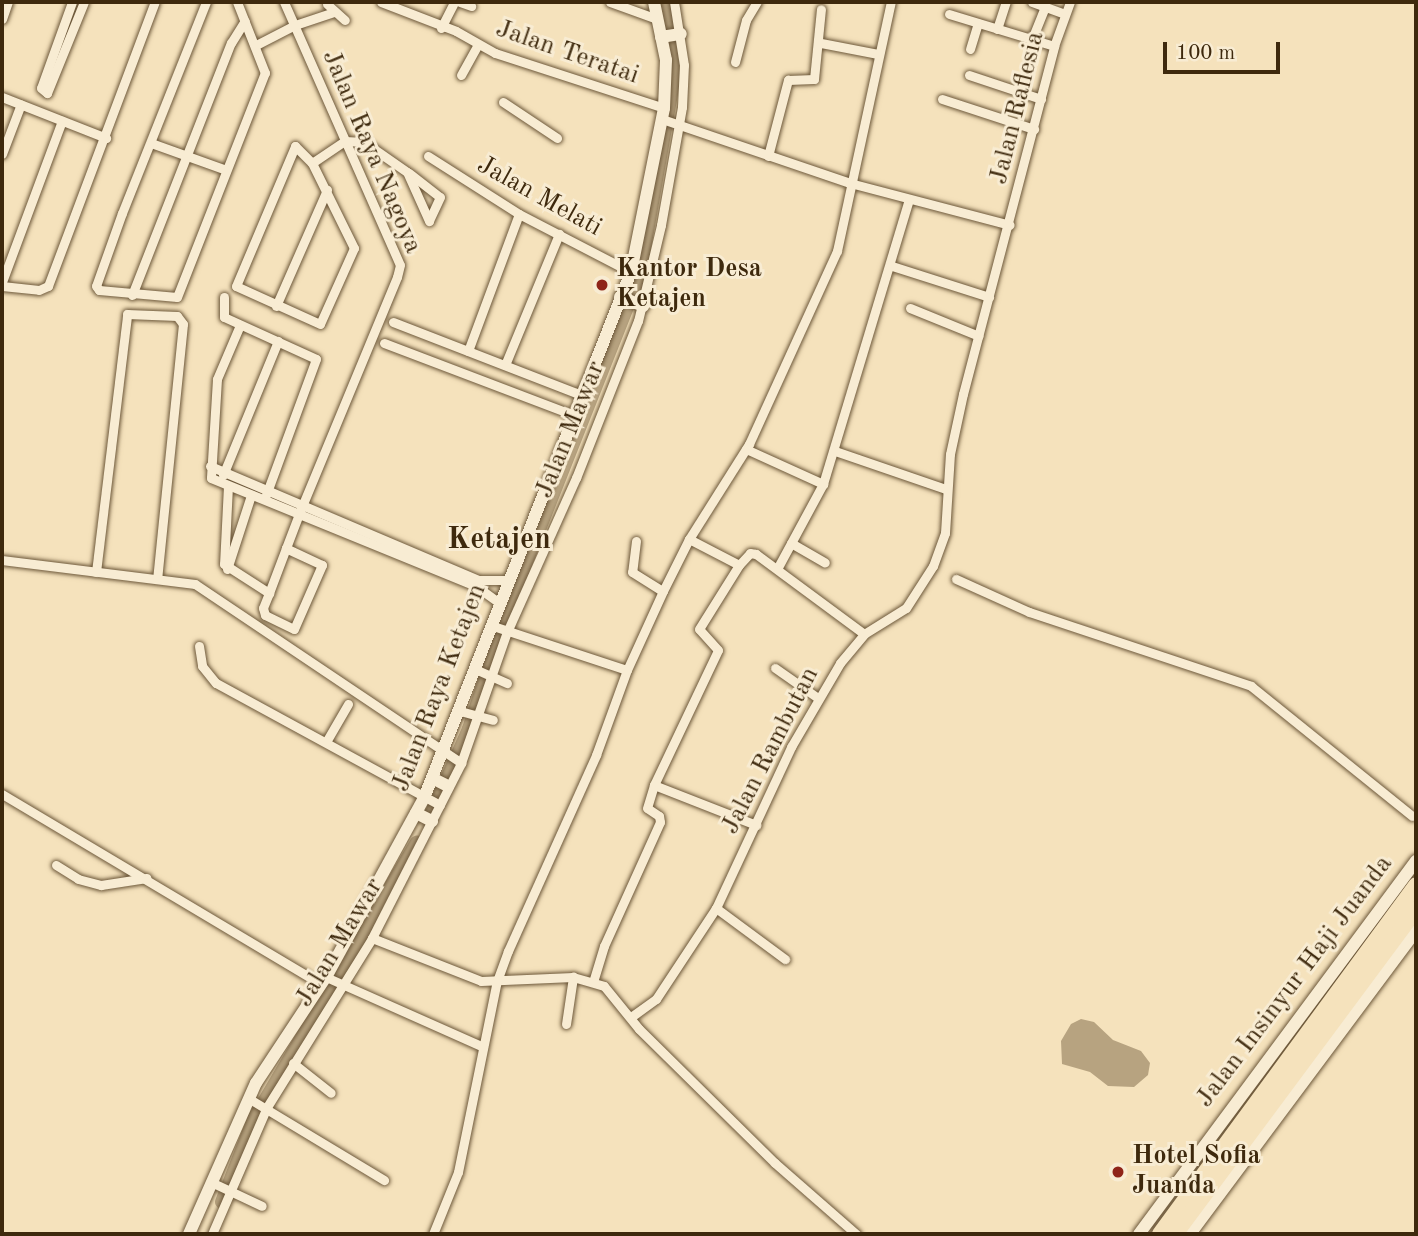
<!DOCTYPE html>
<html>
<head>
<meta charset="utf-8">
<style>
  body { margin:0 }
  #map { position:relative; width:1418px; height:1236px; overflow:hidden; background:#f5e2bc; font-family:"Old Standard TT",serif }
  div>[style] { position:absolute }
  .water>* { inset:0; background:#b7a380 }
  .river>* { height:14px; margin:-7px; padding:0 7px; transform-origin:7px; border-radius:7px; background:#b7a380 }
  .roads { filter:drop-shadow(0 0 2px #6c5739) drop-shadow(0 0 2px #6c5739) }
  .street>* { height:9px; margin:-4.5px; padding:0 4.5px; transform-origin:4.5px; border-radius:4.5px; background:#f8ecd3 }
  .secondary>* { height:12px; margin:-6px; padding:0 6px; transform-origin:6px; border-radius:6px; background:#f8ecd3 }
  .highway>* { height:16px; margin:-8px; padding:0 8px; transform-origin:8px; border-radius:8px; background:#f5e2bc }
  .dots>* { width:19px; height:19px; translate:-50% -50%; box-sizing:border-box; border:4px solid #f8ecd3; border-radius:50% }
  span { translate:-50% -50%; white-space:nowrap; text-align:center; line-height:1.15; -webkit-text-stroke:6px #f8ecd3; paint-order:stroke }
  .street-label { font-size:26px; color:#3e290d }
  .poi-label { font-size:26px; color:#3e290d; font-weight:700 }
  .left { translate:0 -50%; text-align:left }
  .quarter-label { font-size:30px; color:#3e290d; font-weight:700 }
  .frame { position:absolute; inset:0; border:4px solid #3e290d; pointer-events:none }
  .scale { position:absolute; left:1163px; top:42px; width:117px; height:32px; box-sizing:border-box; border:4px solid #3e290d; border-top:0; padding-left:9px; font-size:21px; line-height:24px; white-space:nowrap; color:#3e290d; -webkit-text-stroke:5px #f8ecd3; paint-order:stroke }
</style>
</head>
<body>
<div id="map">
  <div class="water">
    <div style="clip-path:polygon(1081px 1019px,1094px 1022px,1113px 1040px,1141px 1051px,1150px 1063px,1148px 1075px,1134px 1087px,1108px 1086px,1090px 1072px,1062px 1064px,1061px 1041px,1071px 1024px)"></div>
  </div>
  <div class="river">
    <div style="left:431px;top:815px;width:94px;rotate:-66.2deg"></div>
    <div style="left:469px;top:729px;width:136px;rotate:-72deg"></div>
    <div style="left:511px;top:600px;width:347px;rotate:-68.4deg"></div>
    <div style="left:639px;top:277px;width:203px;rotate:-80.1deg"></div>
    <div style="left:674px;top:77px;width:76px;rotate:-97.6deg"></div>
    <div style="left:222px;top:1202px;width:89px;rotate:-68.9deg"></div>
    <div style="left:254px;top:1119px;width:321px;rotate:-59.5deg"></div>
  </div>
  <div class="roads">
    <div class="street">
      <div style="left:72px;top:2px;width:91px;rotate:109.8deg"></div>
      <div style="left:41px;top:88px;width:8px;rotate:40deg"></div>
      <div style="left:47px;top:93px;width:98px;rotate:-67.9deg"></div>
      <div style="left:206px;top:2px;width:227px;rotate:111.7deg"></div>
      <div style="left:122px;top:213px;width:77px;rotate:109.6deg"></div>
      <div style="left:96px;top:286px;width:5px;rotate:53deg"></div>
      <div style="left:99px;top:290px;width:78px;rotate:5.1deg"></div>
      <div style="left:177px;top:297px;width:241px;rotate:-68.6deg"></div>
      <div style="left:265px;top:73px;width:76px;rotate:-111.5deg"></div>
      <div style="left:284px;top:2px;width:287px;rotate:66.2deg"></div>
      <div style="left:400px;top:265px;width:12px;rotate:104deg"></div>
      <div style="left:397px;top:277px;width:248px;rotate:112.5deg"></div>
      <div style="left:302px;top:506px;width:45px;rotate:110.9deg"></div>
      <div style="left:286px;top:548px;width:48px;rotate:110.7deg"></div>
      <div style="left:269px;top:593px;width:16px;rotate:112deg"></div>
      <div style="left:263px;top:608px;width:7px;rotate:74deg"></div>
      <div style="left:265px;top:615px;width:32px;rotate:26deg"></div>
      <div style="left:294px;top:629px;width:70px;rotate:-66.4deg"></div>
      <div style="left:322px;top:565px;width:40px;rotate:-155deg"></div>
      <div style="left:381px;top:2px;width:80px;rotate:21.1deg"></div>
      <div style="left:456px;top:31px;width:45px;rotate:29.4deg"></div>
      <div style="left:495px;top:53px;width:178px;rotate:18deg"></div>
      <div style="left:460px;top:2px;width:12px;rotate:20deg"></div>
      <div style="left:610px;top:2px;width:50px;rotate:19.9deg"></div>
      <div style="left:1032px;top:2px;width:35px;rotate:20deg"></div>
      <div style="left:327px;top:4px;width:24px;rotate:42deg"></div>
      <div style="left:949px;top:14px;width:110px;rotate:16.9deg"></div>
      <div style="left:2px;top:19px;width:18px;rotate:-71deg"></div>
      <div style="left:441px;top:28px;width:29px;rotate:-63deg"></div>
      <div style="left:997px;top:29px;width:28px;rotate:-72deg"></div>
      <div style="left:1032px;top:39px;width:35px;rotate:-68deg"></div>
      <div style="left:821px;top:43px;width:58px;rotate:10.9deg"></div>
      <div style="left:258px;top:44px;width:42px;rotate:-27.2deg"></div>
      <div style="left:295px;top:25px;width:41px;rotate:-18.4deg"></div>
      <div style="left:970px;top:49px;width:27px;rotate:-73deg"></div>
      <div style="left:735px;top:62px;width:43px;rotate:-75.3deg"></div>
      <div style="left:746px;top:20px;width:21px;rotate:-59deg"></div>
      <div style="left:461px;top:75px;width:35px;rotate:-61deg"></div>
      <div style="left:969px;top:75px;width:76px;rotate:18.4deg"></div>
      <div style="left:2px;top:97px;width:112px;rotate:21.5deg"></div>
      <div style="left:942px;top:99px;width:97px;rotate:18.1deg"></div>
      <div style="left:503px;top:102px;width:65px;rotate:33.7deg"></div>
      <div style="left:662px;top:119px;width:199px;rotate:18.8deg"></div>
      <div style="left:850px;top:183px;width:165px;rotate:14.7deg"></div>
      <div style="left:151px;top:143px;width:80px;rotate:19.8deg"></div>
      <div style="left:295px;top:146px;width:24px;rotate:45deg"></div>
      <div style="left:312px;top:163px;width:95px;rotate:63.7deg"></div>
      <div style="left:354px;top:248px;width:83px;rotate:114.1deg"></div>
      <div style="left:320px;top:324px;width:92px;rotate:-155.7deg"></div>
      <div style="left:236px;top:286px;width:152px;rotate:-67.1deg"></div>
      <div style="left:2px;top:154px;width:53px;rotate:-69.2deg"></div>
      <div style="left:428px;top:156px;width:108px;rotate:32.5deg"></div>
      <div style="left:519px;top:214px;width:126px;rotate:27.4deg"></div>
      <div style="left:768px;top:156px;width:79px;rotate:-75.3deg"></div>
      <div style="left:788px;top:80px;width:26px;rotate:-2deg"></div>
      <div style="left:814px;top:79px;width:70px;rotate:-84.3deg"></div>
      <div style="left:312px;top:163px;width:40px;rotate:-34deg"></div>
      <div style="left:345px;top:141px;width:19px;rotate:3deg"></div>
      <div style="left:364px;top:142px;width:52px;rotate:34.9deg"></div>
      <div style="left:407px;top:172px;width:54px;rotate:65.8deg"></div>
      <div style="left:409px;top:173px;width:39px;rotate:38deg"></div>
      <div style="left:440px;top:197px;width:26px;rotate:115deg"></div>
      <div style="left:892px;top:266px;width:102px;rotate:17.7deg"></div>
      <div style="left:2px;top:282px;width:172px;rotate:-69.6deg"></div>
      <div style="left:2px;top:286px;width:37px;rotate:6deg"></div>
      <div style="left:39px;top:290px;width:10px;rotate:-24deg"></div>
      <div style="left:48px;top:286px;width:303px;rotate:-69.4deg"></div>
      <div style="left:132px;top:295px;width:271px;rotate:-68.6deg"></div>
      <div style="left:231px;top:43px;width:26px;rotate:-58deg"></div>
      <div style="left:224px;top:297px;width:20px;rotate:90deg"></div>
      <div style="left:224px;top:317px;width:101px;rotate:24.5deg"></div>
      <div style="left:316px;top:359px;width:145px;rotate:110.2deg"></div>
      <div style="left:276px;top:306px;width:127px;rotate:-66.3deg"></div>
      <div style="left:910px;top:308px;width:74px;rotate:22.1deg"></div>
      <div style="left:393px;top:322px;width:202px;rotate:21.2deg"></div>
      <div style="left:240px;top:325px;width:59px;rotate:113.1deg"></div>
      <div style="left:217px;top:379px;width:99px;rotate:93.5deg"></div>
      <div style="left:211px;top:478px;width:286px;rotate:22.2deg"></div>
      <div style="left:476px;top:586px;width:27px;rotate:36deg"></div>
      <div style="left:384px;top:343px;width:203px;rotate:20.8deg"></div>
      <div style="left:468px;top:351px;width:146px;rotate:-69.6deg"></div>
      <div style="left:505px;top:365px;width:142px;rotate:-67.6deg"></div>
      <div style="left:746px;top:449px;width:85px;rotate:24.4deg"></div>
      <div style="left:835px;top:451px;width:117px;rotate:18.9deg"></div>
      <div style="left:210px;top:466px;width:292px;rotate:23deg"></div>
      <div style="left:479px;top:580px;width:27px"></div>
      <div style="left:223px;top:475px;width:145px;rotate:-67.7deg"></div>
      <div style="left:228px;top:486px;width:78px;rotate:92.9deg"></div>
      <div style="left:224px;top:564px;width:54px;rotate:32.8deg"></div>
      <div style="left:689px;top:539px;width:56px;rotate:27.5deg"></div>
      <div style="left:636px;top:541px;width:31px;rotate:97deg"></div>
      <div style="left:632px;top:572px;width:36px;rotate:32deg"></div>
      <div style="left:791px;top:543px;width:39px;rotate:30deg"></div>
      <div style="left:2px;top:560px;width:194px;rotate:7.1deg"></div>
      <div style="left:195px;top:584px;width:321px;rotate:33.9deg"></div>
      <div style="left:227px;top:569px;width:78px;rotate:-72deg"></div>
      <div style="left:777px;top:569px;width:97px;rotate:-61.6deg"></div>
      <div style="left:823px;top:484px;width:297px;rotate:-73.2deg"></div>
      <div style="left:96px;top:572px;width:260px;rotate:-83.1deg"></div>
      <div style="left:127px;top:314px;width:50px;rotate:2.3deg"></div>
      <div style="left:177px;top:316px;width:10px;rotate:53deg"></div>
      <div style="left:183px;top:324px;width:255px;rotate:95.8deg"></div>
      <div style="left:956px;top:579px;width:80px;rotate:24.3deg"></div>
      <div style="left:1029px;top:612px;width:234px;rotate:18.4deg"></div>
      <div style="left:1251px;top:686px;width:207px;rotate:38.9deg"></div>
      <div style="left:490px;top:625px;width:144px;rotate:18.2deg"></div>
      <div style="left:199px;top:646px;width:20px;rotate:81deg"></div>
      <div style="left:202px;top:666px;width:22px;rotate:51deg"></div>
      <div style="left:216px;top:683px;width:255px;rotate:28.6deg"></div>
      <div style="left:775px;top:668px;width:52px;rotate:34.9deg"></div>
      <div style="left:475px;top:669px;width:35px;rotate:24deg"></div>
      <div style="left:460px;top:711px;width:34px;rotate:15deg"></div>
      <div style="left:326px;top:742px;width:44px;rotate:-59.9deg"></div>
      <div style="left:654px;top:785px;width:110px;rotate:21.4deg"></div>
      <div style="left:2px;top:794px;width:371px;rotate:30.8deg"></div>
      <div style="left:56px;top:865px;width:26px;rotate:32deg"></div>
      <div style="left:78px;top:879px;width:24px;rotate:15deg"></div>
      <div style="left:101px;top:885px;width:46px;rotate:-8.8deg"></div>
      <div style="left:716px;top:908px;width:86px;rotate:36.5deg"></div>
      <div style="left:372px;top:938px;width:117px;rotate:21.5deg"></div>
      <div style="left:481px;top:981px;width:92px;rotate:-2.5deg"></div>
      <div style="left:573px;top:977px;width:32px;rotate:16deg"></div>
      <div style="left:604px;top:986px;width:55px;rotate:50.9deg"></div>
      <div style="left:639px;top:1029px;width:191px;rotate:44.6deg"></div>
      <div style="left:775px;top:1163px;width:108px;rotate:41.2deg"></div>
      <div style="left:326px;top:977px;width:172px;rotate:24deg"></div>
      <div style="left:593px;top:982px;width:38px;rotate:-73deg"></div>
      <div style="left:604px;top:946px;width:136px;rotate:-65.7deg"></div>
      <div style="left:660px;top:822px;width:6px;rotate:-99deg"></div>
      <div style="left:659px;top:816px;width:14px;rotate:-146deg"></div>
      <div style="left:647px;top:808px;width:24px;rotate:-73deg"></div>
      <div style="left:654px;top:785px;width:149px;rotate:-64.6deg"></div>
      <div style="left:718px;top:650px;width:28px;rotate:-132deg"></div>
      <div style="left:699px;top:629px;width:75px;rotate:-58deg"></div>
      <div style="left:739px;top:565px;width:16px;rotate:-47deg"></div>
      <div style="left:750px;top:553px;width:6px;rotate:9deg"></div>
      <div style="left:756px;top:554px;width:134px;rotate:36.5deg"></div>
      <div style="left:631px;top:1017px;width:31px;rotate:-36deg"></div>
      <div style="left:656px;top:999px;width:109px;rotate:-56.6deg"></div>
      <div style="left:716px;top:908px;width:178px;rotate:-65deg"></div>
      <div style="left:791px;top:747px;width:97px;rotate:-59.7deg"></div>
      <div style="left:840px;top:663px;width:38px;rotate:-50deg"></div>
      <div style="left:864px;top:634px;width:49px;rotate:-31.8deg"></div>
      <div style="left:906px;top:608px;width:50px;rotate:-57.3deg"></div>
      <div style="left:933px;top:566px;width:35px;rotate:-70deg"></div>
      <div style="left:945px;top:533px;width:79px;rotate:-86.4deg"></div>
      <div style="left:950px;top:454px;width:61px;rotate:-77.8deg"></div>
      <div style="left:963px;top:394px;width:360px;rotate:-75.3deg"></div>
      <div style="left:1054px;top:46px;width:47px;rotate:-70deg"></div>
      <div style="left:566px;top:1024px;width:48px;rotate:-81.5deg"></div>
      <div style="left:293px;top:1063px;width:48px;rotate:38.3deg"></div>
      <div style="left:248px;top:1098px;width:159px;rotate:31.1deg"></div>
      <div style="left:211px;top:1182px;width:56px;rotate:25.2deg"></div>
      <div style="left:212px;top:1234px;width:138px;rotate:-66.6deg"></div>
      <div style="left:267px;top:1107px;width:199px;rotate:-58.1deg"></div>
      <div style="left:372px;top:938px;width:196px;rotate:-63deg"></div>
      <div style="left:461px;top:763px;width:139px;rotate:-70.7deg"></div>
      <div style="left:507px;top:632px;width:169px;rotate:-65.9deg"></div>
      <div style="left:576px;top:478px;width:169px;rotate:-68.5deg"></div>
      <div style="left:638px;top:321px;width:99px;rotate:-76.5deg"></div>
      <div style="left:661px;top:225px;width:120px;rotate:-79.9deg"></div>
      <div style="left:682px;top:107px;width:42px;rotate:-87.3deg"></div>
      <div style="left:684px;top:65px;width:64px;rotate:-99deg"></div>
      <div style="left:433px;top:1234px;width:67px;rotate:-68deg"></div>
      <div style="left:458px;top:1172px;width:195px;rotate:-78.5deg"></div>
      <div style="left:497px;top:981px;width:32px;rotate:-70deg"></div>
      <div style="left:508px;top:951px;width:215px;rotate:-65.8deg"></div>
      <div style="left:596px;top:755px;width:90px;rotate:-70deg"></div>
      <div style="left:627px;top:670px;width:87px;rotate:-65.5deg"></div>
      <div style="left:663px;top:591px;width:58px;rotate:-63.4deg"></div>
      <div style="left:689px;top:539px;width:112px;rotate:-57.7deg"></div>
      <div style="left:749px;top:444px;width:212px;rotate:-65.5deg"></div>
      <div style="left:837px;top:251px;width:255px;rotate:-77.8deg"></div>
    </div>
    <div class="secondary">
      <div style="left:661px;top:37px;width:20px;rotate:-9deg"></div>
      <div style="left:620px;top:297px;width:25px;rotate:21deg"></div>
      <div style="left:432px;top:778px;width:18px;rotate:27deg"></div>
      <div style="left:416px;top:813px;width:18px;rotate:27deg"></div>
      <div style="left:189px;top:1234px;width:165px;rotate:-66.1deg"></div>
      <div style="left:256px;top:1083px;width:127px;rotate:-56.6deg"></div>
      <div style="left:326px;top:977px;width:204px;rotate:-61.3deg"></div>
      <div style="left:424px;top:798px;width:565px;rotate:-68.52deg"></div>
      <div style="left:631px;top:272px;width:167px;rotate:-78.6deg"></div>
      <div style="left:664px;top:108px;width:48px;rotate:-87.6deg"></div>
      <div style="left:666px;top:60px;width:59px;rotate:-101.7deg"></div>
      <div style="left:1139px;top:1234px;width:465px;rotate:-53.4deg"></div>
      <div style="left:1190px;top:1234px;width:378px;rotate:-53.3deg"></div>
    </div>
    <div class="highway">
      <div style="left:1160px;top:1234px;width:433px;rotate:-53.7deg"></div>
      <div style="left:1175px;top:1234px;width:405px;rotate:-53.4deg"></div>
    </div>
  </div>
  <div class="dots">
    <div style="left:602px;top:285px;background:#8f2418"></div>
    <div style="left:1118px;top:1172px;background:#8f2418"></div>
  </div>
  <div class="street-label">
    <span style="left:567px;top:53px;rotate:19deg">Jalan Teratai</span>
    <span style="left:1018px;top:108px;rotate:-76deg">Jalan Raflesia</span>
    <span style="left:371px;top:152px;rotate:67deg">Jalan Raya Nagoya</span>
    <span style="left:539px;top:197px;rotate:29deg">Jalan Melati</span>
    <span style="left:571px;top:430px;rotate:-68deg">Jalan Mawar</span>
    <span style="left:440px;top:688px;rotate:-69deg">Jalan Raya Ketajen</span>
    <span style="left:771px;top:751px;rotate:-63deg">Jalan Rambutan</span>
    <span style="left:340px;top:943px;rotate:-59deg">Jalan Mawar</span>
    <span style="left:1295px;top:982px;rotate:-53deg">Jalan Insinyur Haji Juanda</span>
  </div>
  <div class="poi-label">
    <span class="left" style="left:616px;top:285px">Kantor Desa<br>Ketajen</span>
    <span class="left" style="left:1132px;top:1172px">Hotel Sofia<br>Juanda</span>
  </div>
  <div class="quarter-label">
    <span style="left:499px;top:540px">Ketajen</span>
  </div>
  <div class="frame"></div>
  <div class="scale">100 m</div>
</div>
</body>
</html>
